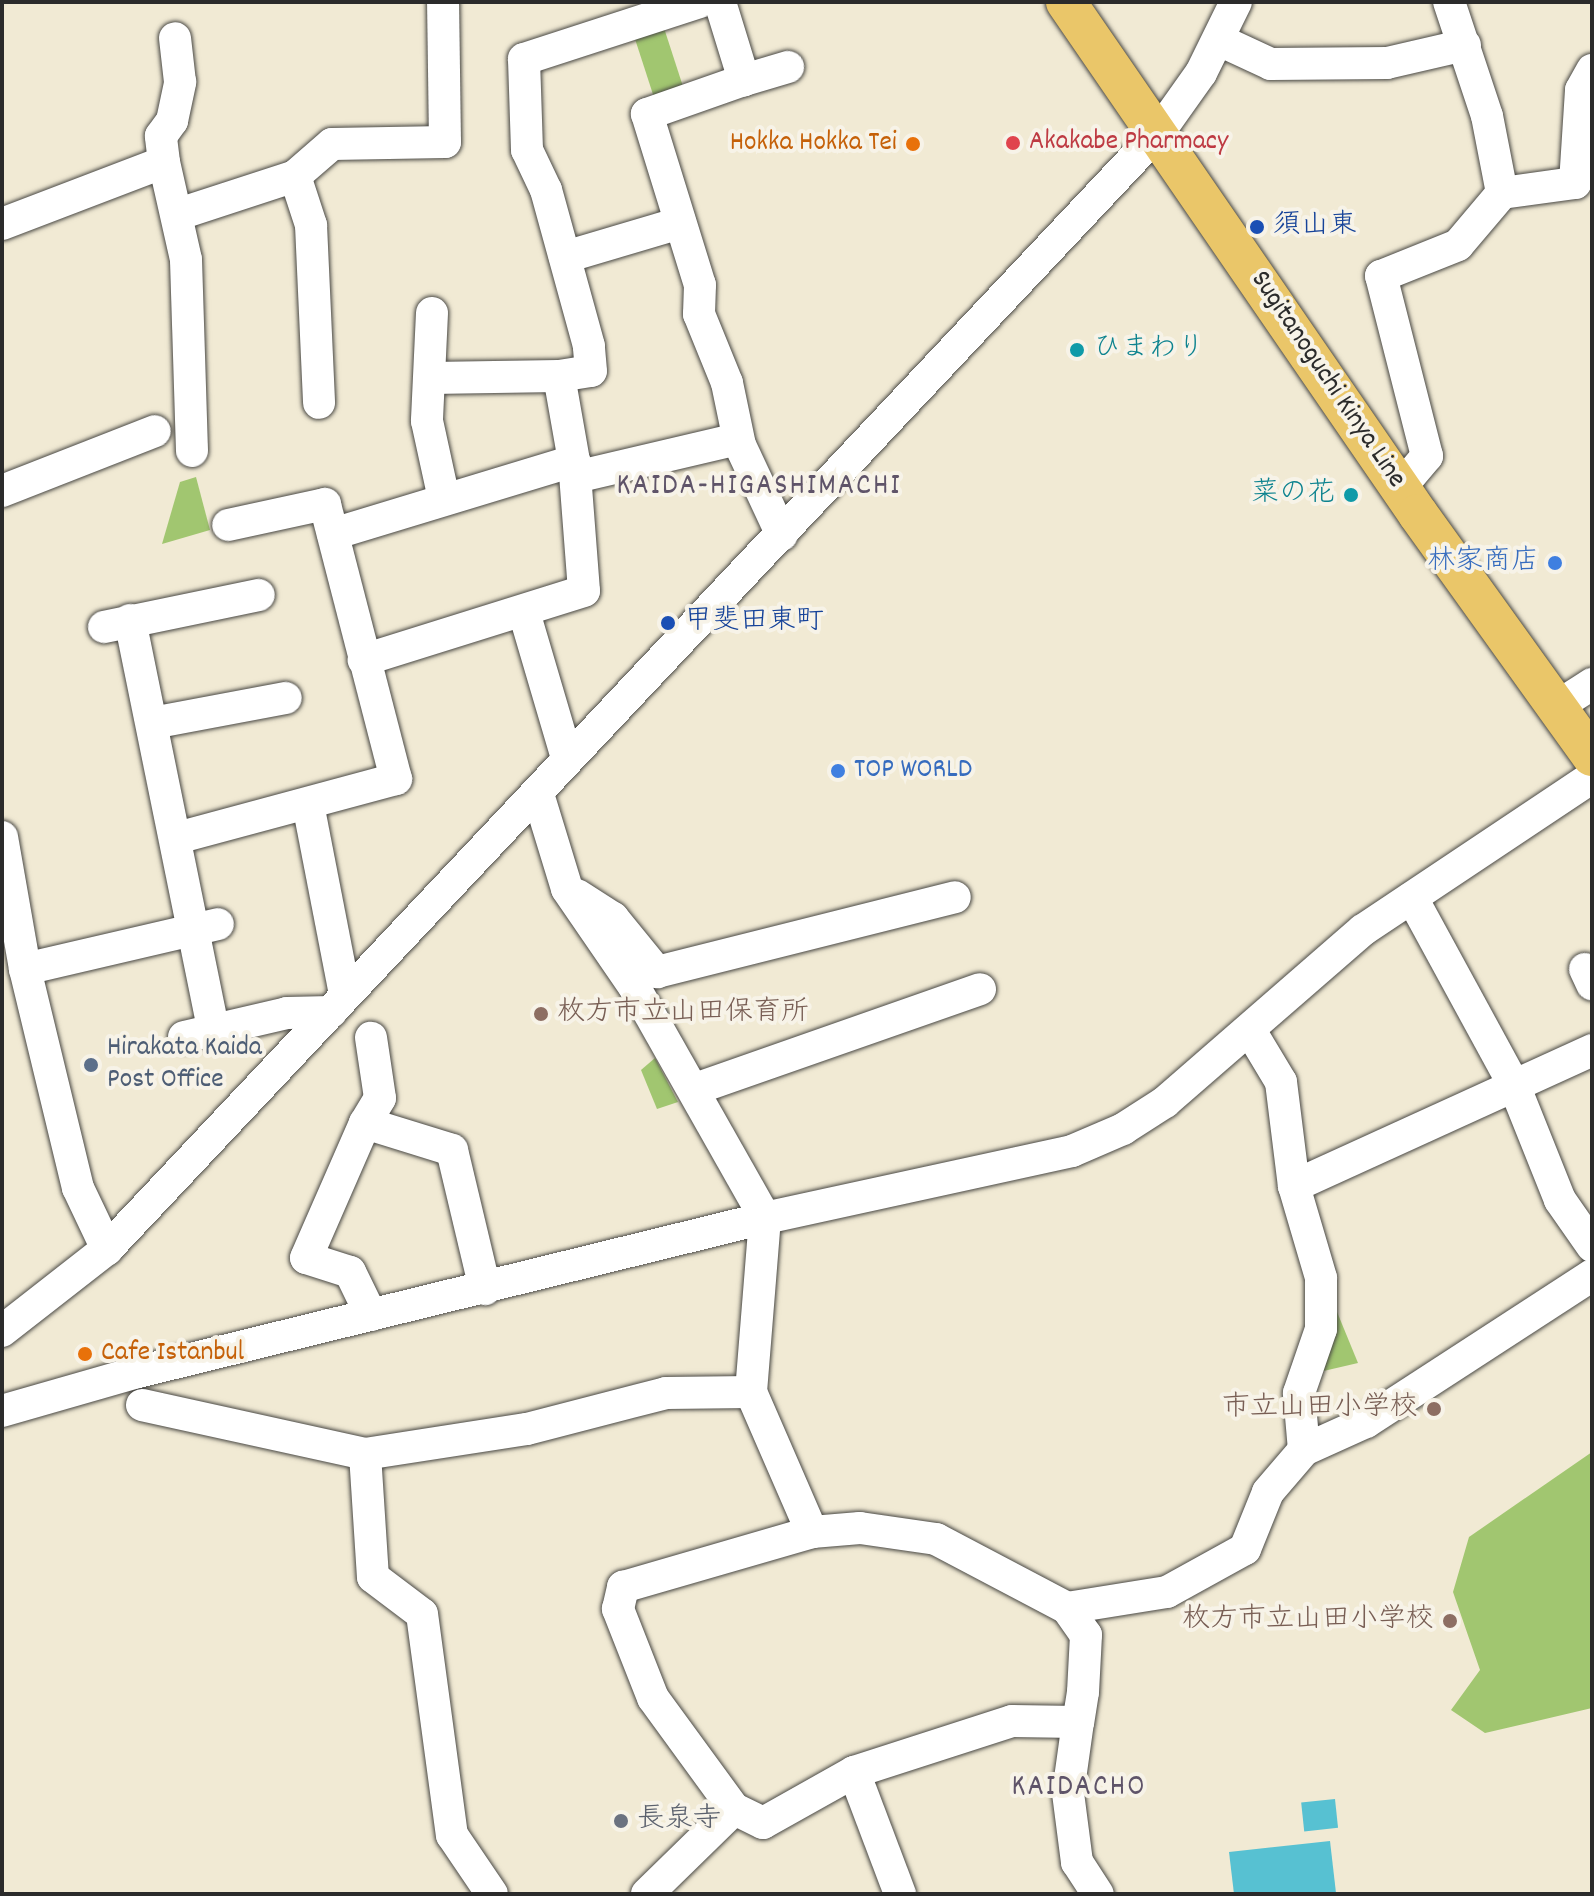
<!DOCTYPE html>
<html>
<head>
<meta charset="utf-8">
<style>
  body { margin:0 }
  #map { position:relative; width:1594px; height:1896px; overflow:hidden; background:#f1ead4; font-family:Dekko,"Klee One",sans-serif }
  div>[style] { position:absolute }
  .green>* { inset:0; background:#a1c670; transform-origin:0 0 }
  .water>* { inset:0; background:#57c1d2; transform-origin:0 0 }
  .roads { filter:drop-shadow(0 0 2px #494844) drop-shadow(0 0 2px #494844) }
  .minor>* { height:32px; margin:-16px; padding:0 16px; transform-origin:16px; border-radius:16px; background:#fff }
  .major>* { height:40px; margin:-20px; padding:0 20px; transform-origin:20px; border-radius:20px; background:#eac669 }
  .dots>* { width:22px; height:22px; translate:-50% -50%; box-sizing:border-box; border:4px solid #f7f3e8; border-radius:50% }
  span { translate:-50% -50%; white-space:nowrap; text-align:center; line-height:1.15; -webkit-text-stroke:8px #f7f3e8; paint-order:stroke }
  .health-label { font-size:28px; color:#be3a42 }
  .left { translate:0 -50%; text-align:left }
  .food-label { font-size:28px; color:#c56008 }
  .right { translate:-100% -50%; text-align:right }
  .transit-label { font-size:28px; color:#164399 }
  .culture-label { font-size:28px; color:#0d838f }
  .street-label { font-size:28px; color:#2b2b2b }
  .shop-label { font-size:28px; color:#366cbe }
  .education-label { font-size:28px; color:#785e54 }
  .service-label { font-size:28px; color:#4e5e75 }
  .worship-label { font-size:28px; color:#5b616d }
  .neighbourhood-label { font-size:30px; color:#5f5469; letter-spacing:2px }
  .frame { position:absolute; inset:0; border:4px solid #2b2b2b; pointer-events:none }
</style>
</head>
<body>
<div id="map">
  <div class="green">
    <div style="left:664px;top:28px;width:67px;height:31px;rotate:72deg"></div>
    <div style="clip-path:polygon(196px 477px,210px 530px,162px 544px,180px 482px)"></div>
    <div style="clip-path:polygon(655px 1058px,678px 1102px,657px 1109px,641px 1070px)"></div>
    <div style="clip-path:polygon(1335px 1307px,1358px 1363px,1315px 1373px)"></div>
    <div style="clip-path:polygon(1592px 1452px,1592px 1708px,1485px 1733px,1451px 1710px,1480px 1670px,1453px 1592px,1469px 1537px)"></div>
  </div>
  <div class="water">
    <div style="left:1335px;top:1799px;width:29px;height:34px;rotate:84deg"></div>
    <div style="clip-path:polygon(1330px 1841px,1336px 1893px,1234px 1894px,1229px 1852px)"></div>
  </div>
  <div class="roads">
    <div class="minor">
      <div style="left:720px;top:2px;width:82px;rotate:72.9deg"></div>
      <div style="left:744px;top:80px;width:103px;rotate:160.7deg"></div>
      <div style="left:647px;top:114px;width:179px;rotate:72.8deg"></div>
      <div style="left:700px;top:285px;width:29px;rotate:92deg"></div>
      <div style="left:699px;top:314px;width:74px;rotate:67.9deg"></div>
      <div style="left:727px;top:383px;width:63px;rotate:78.2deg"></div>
      <div style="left:740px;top:445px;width:99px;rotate:65deg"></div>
      <div style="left:1219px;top:40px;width:57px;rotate:24.8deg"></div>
      <div style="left:1271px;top:64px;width:116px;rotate:-0.5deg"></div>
      <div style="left:1387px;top:63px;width:80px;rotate:-13deg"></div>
      <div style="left:744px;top:80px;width:46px;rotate:-16.5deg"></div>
      <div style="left:164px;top:162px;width:26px;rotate:-97deg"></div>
      <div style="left:161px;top:136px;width:19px;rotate:-54deg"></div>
      <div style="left:172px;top:121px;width:40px;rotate:-78deg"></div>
      <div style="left:180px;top:82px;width:44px;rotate:-96.5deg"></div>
      <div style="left:295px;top:176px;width:52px;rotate:71.9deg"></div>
      <div style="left:311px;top:225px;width:178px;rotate:87.4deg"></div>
      <div style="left:1502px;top:193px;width:74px;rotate:-7.8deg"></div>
      <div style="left:1575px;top:183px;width:93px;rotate:-86.3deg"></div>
      <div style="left:1581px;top:90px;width:23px;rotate:-61deg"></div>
      <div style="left:179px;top:214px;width:122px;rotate:-18.1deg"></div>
      <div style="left:295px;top:176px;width:49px;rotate:-40.9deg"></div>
      <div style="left:332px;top:144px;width:113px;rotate:-1deg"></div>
      <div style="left:445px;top:142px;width:140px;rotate:-90.8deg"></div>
      <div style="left:2px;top:224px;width:173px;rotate:-20.9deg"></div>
      <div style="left:164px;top:162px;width:100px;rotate:77.3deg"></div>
      <div style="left:186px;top:260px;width:191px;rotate:88.2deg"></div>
      <div style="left:565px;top:257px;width:120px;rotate:-16.5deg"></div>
      <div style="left:432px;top:313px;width:108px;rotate:92.7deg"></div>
      <div style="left:427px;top:421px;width:80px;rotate:77.7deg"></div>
      <div style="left:431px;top:378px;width:128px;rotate:-0.9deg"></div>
      <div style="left:574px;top:461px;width:86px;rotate:-100deg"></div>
      <div style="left:559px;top:376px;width:32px;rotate:-9deg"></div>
      <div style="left:591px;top:371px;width:25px;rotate:-95deg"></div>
      <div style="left:589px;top:346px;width:162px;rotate:-105.4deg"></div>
      <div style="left:546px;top:190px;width:44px;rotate:-115.4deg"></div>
      <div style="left:527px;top:150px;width:91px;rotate:-91.9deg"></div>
      <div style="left:524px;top:59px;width:184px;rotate:-18deg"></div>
      <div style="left:576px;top:477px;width:166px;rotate:-13.2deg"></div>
      <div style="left:1400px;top:488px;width:42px;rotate:-49.8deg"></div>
      <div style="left:1427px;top:456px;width:186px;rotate:-104.3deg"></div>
      <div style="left:1381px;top:276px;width:83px;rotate:-21.9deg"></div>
      <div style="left:1458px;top:245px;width:68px;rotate:-49.8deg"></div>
      <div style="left:1502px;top:193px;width:78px;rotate:-101deg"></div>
      <div style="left:1487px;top:116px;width:120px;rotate:-108.4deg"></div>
      <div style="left:2px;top:491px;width:164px;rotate:-21.4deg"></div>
      <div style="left:333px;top:534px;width:252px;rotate:-16.9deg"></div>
      <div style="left:574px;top:461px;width:130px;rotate:85.6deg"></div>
      <div style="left:584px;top:591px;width:231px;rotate:162.6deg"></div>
      <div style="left:524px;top:612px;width:152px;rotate:73.6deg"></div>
      <div style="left:130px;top:620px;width:417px;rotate:78.5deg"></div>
      <div style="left:104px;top:627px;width:158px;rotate:-11.7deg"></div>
      <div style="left:1556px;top:707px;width:43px;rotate:-32.6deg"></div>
      <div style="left:152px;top:723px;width:136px;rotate:-10.6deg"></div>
      <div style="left:538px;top:794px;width:99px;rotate:73deg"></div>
      <div style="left:567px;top:889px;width:120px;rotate:55.5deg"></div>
      <div style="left:635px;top:988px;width:264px;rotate:60.5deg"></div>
      <div style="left:765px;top:1218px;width:175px;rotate:94.6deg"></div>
      <div style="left:751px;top:1392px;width:153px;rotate:66.5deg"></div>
      <div style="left:308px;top:804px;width:194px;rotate:79deg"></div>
      <div style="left:2px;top:837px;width:134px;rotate:80.1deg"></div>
      <div style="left:25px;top:969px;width:225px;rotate:76.4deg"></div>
      <div style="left:78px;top:1188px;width:68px;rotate:64.6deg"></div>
      <div style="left:177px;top:838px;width:227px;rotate:-15.1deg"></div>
      <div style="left:396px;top:779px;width:284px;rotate:-104.5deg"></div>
      <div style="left:325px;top:504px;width:99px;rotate:167.8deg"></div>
      <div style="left:577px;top:895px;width:43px;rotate:32.6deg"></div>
      <div style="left:613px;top:918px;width:70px;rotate:50.8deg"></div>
      <div style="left:657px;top:972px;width:307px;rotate:-14.1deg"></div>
      <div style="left:1412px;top:898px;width:213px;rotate:61.4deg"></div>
      <div style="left:1514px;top:1085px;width:124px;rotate:68.2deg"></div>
      <div style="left:1560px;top:1200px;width:56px;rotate:55.2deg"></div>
      <div style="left:25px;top:969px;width:198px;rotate:-13.1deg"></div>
      <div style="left:1585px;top:969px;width:17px;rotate:65deg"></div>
      <div style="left:1251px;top:1032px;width:58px;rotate:59deg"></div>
      <div style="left:1281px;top:1082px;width:105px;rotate:82.9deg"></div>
      <div style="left:1294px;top:1186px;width:96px;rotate:73.6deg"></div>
      <div style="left:1321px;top:1278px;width:51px;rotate:90deg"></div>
      <div style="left:1321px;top:1329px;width:68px;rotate:109deg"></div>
      <div style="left:1299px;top:1393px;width:57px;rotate:85deg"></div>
      <div style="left:184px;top:1037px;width:106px;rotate:-13.1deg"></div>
      <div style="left:287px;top:1013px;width:44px;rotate:-1.3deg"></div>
      <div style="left:695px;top:1089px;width:302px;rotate:-19.3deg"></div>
      <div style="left:365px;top:1123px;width:29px;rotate:-59deg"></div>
      <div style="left:380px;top:1098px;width:61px;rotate:-98.5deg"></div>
      <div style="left:1294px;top:1186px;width:328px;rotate:-24.5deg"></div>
      <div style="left:371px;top:1315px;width:48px;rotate:-116deg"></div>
      <div style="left:350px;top:1272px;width:46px;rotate:-162.3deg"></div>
      <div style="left:306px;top:1258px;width:147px;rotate:-66.4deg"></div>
      <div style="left:365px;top:1123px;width:91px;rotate:17.2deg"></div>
      <div style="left:452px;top:1150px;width:143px;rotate:76.6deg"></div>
      <div style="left:2px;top:1331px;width:133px;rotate:-38deg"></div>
      <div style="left:107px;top:1249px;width:1534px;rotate:-46.72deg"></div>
      <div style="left:1159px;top:132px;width:72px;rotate:-54.6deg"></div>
      <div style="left:1201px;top:73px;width:79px;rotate:-63.8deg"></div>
      <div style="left:142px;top:1405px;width:228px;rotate:12.4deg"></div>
      <div style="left:365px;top:1454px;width:164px;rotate:-8.8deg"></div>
      <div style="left:527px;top:1429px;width:144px;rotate:-14.5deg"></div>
      <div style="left:666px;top:1393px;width:85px;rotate:-0.7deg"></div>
      <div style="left:2px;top:1411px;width:141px;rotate:-16deg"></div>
      <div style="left:138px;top:1372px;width:646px;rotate:-13.8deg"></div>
      <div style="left:765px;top:1218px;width:314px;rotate:-12.3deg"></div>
      <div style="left:1072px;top:1151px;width:56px;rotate:-23.3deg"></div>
      <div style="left:1123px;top:1129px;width:50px;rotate:-32.7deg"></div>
      <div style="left:1165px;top:1102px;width:262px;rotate:-41deg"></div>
      <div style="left:1363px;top:930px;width:275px;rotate:-33.7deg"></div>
      <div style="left:365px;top:1454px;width:123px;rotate:86.3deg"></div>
      <div style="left:373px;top:1577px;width:61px;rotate:37.1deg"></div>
      <div style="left:422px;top:1614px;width:223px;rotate:82.3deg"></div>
      <div style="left:452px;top:1835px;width:71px;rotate:55.9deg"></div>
      <div style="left:1067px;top:1608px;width:101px;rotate:-9.1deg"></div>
      <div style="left:1167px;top:1592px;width:89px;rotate:-28.9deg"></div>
      <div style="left:1245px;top:1549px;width:61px;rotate:-68deg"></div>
      <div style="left:1268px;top:1492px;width:55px;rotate:-49.4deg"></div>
      <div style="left:1304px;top:1450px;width:68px;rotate:-24.3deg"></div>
      <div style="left:1366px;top:1422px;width:270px;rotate:-33deg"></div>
      <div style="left:1078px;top:1722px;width:66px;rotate:-179.1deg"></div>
      <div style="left:1012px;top:1721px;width:166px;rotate:162.1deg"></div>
      <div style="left:854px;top:1772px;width:104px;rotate:150.7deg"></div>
      <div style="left:763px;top:1823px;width:32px;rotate:-154deg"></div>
      <div style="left:734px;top:1809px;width:137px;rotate:-126.1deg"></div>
      <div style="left:653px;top:1698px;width:96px;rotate:-111.5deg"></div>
      <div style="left:618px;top:1609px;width:23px;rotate:-77deg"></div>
      <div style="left:623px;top:1587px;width:197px;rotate:-16.2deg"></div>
      <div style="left:812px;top:1532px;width:48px;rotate:-4.8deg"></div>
      <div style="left:860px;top:1528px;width:77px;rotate:8.2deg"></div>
      <div style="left:936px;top:1539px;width:148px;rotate:27.8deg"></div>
      <div style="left:1067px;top:1608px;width:33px;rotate:55deg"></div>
      <div style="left:1086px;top:1635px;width:57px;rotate:93deg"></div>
      <div style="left:1083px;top:1692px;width:30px;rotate:99deg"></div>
      <div style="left:1078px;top:1722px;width:72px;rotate:98deg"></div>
      <div style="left:1068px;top:1793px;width:70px;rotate:82.6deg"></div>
      <div style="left:1077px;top:1862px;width:38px;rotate:57deg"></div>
      <div style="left:854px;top:1772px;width:130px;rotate:69.3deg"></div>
      <div style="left:647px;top:1894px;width:122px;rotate:-44.3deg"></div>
    </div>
    <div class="major">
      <div style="left:1066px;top:2px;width:621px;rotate:55.49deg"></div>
      <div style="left:1418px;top:514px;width:298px;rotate:54.3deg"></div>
    </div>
  </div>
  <div class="dots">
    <div style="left:1013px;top:143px;background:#e0444e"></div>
    <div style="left:913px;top:144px;background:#e8710a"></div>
    <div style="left:1257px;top:227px;background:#1a4fb4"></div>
    <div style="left:1077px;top:350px;background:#0f9aa8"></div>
    <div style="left:1351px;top:495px;background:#0f9aa8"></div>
    <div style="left:1555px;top:563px;background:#3f7fe0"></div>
    <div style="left:668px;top:623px;background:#1a4fb4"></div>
    <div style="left:838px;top:771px;background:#3f7fe0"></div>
    <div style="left:541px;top:1014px;background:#8d6e63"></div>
    <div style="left:91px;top:1065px;background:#5c6f8a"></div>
    <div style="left:85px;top:1354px;background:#e8710a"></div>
    <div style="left:1434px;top:1409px;background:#8d6e63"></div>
    <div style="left:1450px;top:1621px;background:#8d6e63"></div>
    <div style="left:621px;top:1821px;background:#6b7280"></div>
  </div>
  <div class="health-label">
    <span class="left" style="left:1029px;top:143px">Akakabe Pharmacy</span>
  </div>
  <div class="food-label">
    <span class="right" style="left:897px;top:144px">Hokka Hokka Tei</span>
    <span class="left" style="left:101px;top:1354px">Cafe Istanbul</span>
  </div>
  <div class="transit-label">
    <span class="left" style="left:1273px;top:227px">須山東</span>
    <span class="left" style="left:684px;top:623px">甲斐田東町</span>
  </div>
  <div class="culture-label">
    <span class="left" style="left:1093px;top:350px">ひまわり</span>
    <span class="right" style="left:1335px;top:495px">菜の花</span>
  </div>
  <div class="street-label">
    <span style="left:1327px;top:380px;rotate:56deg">Sugitanoguchi Kinya Line</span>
  </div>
  <div class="shop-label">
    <span class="right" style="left:1539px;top:563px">林家商店</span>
    <span class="left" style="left:854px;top:771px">TOP WORLD</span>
  </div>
  <div class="education-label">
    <span class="left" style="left:557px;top:1014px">枚方市立山田保育所</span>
    <span class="right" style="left:1418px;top:1409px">市立山田小学校</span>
    <span class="right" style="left:1434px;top:1621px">枚方市立山田小学校</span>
  </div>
  <div class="service-label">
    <span class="left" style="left:107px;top:1065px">Hirakata Kaida<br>Post Office</span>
  </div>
  <div class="worship-label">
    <span class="left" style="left:637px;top:1821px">長泉寺</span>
  </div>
  <div class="neighbourhood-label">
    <span style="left:759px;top:488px">KAIDA-HIGASHIMACHI</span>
    <span style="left:1079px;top:1789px">KAIDACHO</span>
  </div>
  <div class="frame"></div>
</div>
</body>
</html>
